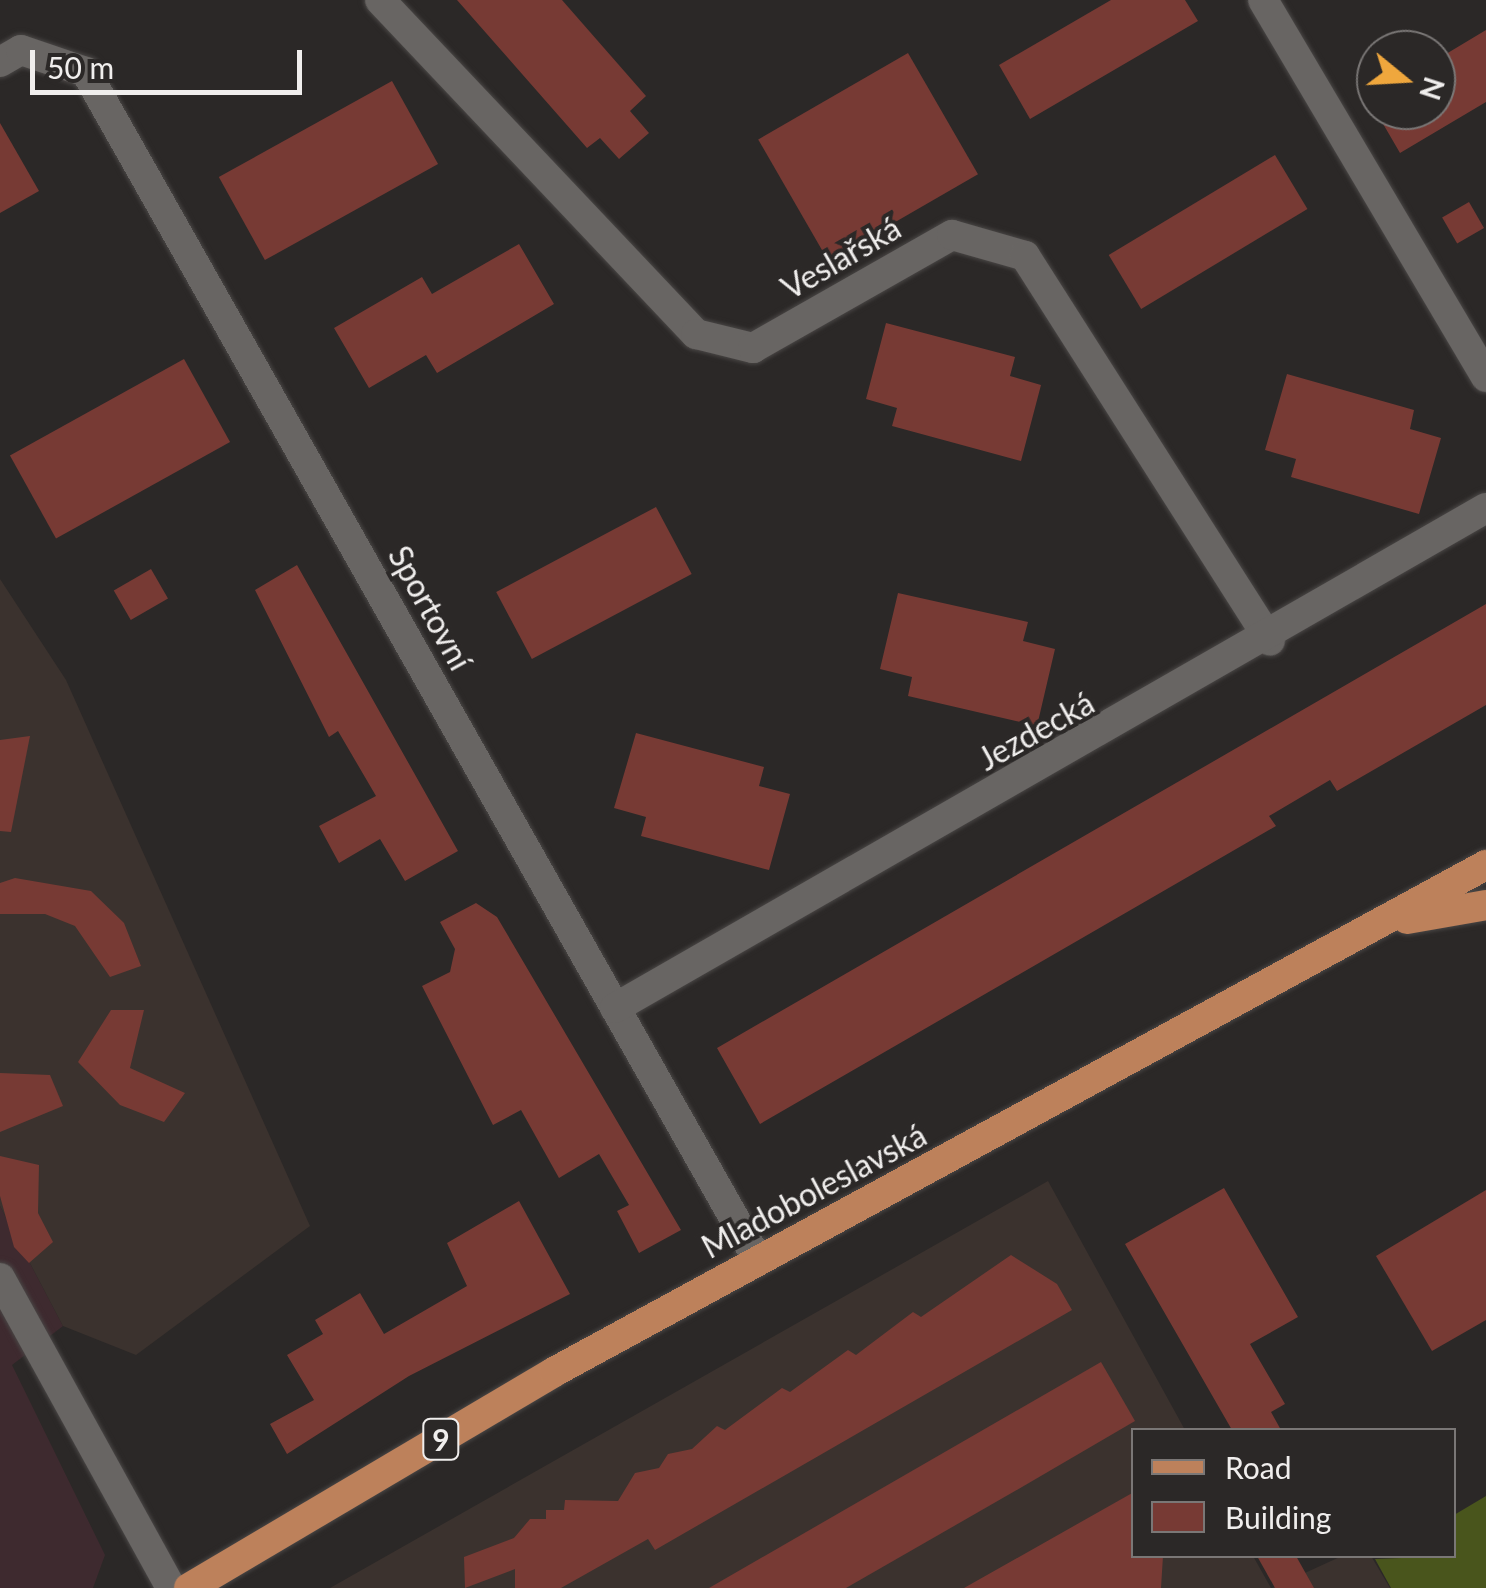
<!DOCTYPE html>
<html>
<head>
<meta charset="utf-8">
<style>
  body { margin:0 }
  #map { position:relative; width:1486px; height:1588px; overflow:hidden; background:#2b2827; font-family:Lato,sans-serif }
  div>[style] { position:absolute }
  .commercial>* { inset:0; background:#3e2a2f }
  .built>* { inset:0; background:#3b322e }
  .green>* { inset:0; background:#49551c }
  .building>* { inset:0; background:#773a34; transform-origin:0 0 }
  .roads { filter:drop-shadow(0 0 2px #494645) drop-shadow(0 0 2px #494645) }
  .minor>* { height:30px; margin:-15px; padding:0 15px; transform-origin:15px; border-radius:15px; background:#686563 }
  .major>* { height:30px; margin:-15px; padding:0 15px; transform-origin:15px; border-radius:15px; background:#bd815b }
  span { translate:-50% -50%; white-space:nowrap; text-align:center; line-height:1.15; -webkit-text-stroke:8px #2b2827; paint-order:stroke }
  .shield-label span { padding:2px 8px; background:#2b2827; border:2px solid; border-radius:8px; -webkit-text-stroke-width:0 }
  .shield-label { font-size:30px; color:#f0eeed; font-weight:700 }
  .street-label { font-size:32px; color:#f0eeed }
  .legend { position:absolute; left:1131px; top:1428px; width:325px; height:130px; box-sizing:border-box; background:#2b2827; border:2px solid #7a7776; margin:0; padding:12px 18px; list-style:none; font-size:30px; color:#f0eeed }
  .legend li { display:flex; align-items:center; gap:20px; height:50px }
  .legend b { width:50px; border:2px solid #7a7776 }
  .north { position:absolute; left:1356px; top:30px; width:100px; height:100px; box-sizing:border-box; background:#2b2827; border:2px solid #7a7776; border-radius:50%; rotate:108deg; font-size:28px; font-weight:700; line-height:40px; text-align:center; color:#f0eeed }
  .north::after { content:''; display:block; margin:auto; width:35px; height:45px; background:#efa73d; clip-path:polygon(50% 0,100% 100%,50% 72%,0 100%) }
  .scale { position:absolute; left:30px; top:50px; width:272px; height:45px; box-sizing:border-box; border:5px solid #f0eeed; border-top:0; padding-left:12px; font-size:30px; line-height:35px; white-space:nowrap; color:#f0eeed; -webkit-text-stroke:8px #2b2827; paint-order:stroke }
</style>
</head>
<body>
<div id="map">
  <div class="commercial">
    <div style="clip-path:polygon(0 1206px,63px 1326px,12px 1365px,105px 1555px,93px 1588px,0 1588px)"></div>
  </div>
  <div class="built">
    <div style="clip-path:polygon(0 579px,66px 680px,310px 1226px,136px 1355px,63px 1326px,0 1206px)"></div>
    <div style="clip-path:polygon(1048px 1181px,1185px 1430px,1134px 1430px,1134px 1556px,1253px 1556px,1271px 1588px,330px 1588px)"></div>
    <div style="clip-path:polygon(1342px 1556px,1371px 1556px,1390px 1588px,1272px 1588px)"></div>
  </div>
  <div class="green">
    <div style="clip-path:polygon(1486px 1496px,1486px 1588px,1391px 1588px,1375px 1559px,1454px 1556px,1454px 1515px)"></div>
  </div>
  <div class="building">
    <div style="clip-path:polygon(457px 0,562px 0,646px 96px,630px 111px,649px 133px,619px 159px,600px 138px,587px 148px)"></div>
    <div style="clip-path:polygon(1111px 0,1185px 0,1198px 21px,1030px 119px,999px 65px)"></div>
    <div style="clip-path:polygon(1486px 30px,1486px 102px,1400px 153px,1375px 110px,1436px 110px,1436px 60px)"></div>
    <div style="left:908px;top:53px;width:140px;height:173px;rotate:60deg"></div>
    <div style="left:392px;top:81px;width:95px;height:198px;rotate:61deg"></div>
    <div style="clip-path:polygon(0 123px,39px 191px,0 213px)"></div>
    <div style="left:1275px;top:155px;width:63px;height:194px;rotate:59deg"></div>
    <div style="left:1469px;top:202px;width:30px;height:31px;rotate:60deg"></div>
    <div style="clip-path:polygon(519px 244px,554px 304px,437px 373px,426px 355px,369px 388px,334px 328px,422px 277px,432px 294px)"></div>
    <div style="clip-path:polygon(886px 323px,1015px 357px,1010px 376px,1041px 385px,1021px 461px,892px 426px,897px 408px,866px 399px)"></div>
    <div style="left:184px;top:359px;width:95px;height:199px;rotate:61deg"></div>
    <div style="clip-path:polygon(1287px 374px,1414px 410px,1410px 429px,1441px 438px,1419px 514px,1291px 477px,1296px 459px,1265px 450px)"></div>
    <div style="left:656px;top:507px;width:76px;height:181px;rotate:62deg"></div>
    <div style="clip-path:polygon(297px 565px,458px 851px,405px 881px,380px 839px,339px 863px,319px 826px,376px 796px,338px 731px,329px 737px,255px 590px)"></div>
    <div style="left:151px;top:569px;width:34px;height:43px;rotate:60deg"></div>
    <div style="clip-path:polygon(898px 593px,1028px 622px,1023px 641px,1055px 649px,1037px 726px,908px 696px,912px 677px,880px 669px)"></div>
    <div style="clip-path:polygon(1486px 604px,1486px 705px,1337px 791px,1330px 780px,1269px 816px,1276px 826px,760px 1124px,717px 1048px)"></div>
    <div style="clip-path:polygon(636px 733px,764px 767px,759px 786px,790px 794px,769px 870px,641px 836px,646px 817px,614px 808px)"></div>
    <div style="clip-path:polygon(30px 736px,11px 832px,0 831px,0 740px)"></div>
    <div style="clip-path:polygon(15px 878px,91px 891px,124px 923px,141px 966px,110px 977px,75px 926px,45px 914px,0 914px,0 883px)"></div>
    <div style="clip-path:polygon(476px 903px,497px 917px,681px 1230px,639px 1253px,617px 1211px,629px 1205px,599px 1154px,559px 1178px,521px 1110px,493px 1125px,422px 986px,450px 972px,455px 949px,440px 922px)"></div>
    <div style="clip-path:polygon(111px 1010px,144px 1010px,130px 1068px,185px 1093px,164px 1122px,120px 1105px,78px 1062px)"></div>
    <div style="clip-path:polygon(0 1073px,50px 1075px,63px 1106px,0 1132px)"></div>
    <div style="clip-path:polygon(0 1156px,39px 1165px,38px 1213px,53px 1242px,29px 1263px,14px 1247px,0 1196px)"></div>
    <div style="clip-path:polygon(1224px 1188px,1298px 1317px,1250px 1344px,1285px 1404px,1271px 1412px,1281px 1430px,1232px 1430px,1125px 1244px)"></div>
    <div style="clip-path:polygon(1486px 1190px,1486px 1320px,1432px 1351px,1376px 1256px)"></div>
    <div style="clip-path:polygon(519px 1201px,570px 1294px,409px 1376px,287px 1454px,270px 1424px,314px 1400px,287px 1355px,323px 1334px,315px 1320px,360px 1293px,384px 1334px,467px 1286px,447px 1243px)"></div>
    <div style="clip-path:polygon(1011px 1255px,1057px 1284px,1072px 1310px,655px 1550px,648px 1539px,561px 1588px,515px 1588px,515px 1569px,465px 1588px,464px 1557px,514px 1538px,530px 1519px,546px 1519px,546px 1510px,564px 1510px,565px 1500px,618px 1501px,635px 1473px,659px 1468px,668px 1454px,692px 1449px,717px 1426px,725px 1430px,782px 1388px,790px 1392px,848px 1350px,856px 1355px,913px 1312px,921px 1317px)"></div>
    <div style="clip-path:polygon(1101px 1362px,1135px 1421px,1022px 1487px,846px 1588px,709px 1588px)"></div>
    <div style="clip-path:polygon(1134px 1492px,1134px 1556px,1163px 1556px,1161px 1588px,964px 1588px)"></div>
    <div style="clip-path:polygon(1257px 1556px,1296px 1556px,1314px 1588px,1275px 1588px)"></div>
  </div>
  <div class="roads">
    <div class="minor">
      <div style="left:380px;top:0;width:460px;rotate:46.6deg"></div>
      <div style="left:696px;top:334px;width:59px;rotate:13.8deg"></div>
      <div style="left:753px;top:348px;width:229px;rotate:-29.6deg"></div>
      <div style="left:952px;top:235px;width:76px;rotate:16deg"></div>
      <div style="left:1025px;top:256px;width:456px;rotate:57.5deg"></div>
      <div style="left:1263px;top:0;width:438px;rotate:59.4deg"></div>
      <div style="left:0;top:62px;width:24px;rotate:-30deg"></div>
      <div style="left:21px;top:50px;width:69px;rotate:18.7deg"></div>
      <div style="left:86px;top:72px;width:1365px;rotate:60.51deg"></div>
      <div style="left:615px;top:1008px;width:1004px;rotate:-29.86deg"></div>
      <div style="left:0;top:1278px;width:354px;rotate:61.1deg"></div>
    </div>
    <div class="major">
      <div style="left:1407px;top:919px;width:80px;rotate:-10deg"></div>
      <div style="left:189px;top:1588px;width:424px;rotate:-30.6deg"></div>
      <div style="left:554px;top:1372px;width:1061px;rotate:-28.55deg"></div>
    </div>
  </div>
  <div class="shield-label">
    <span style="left:441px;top:1439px">9</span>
  </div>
  <div class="street-label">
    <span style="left:841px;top:258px;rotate:-30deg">Veslařská</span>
    <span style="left:430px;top:608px;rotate:61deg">Sportovní</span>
    <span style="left:1036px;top:731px;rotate:-29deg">Jezdecká</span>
    <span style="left:814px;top:1191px;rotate:-28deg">Mladoboleslavská</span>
  </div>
  <ul class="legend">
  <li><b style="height:12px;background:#bd815b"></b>Road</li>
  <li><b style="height:28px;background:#773a34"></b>Building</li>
  </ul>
  <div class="north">N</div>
  <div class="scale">50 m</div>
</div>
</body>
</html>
